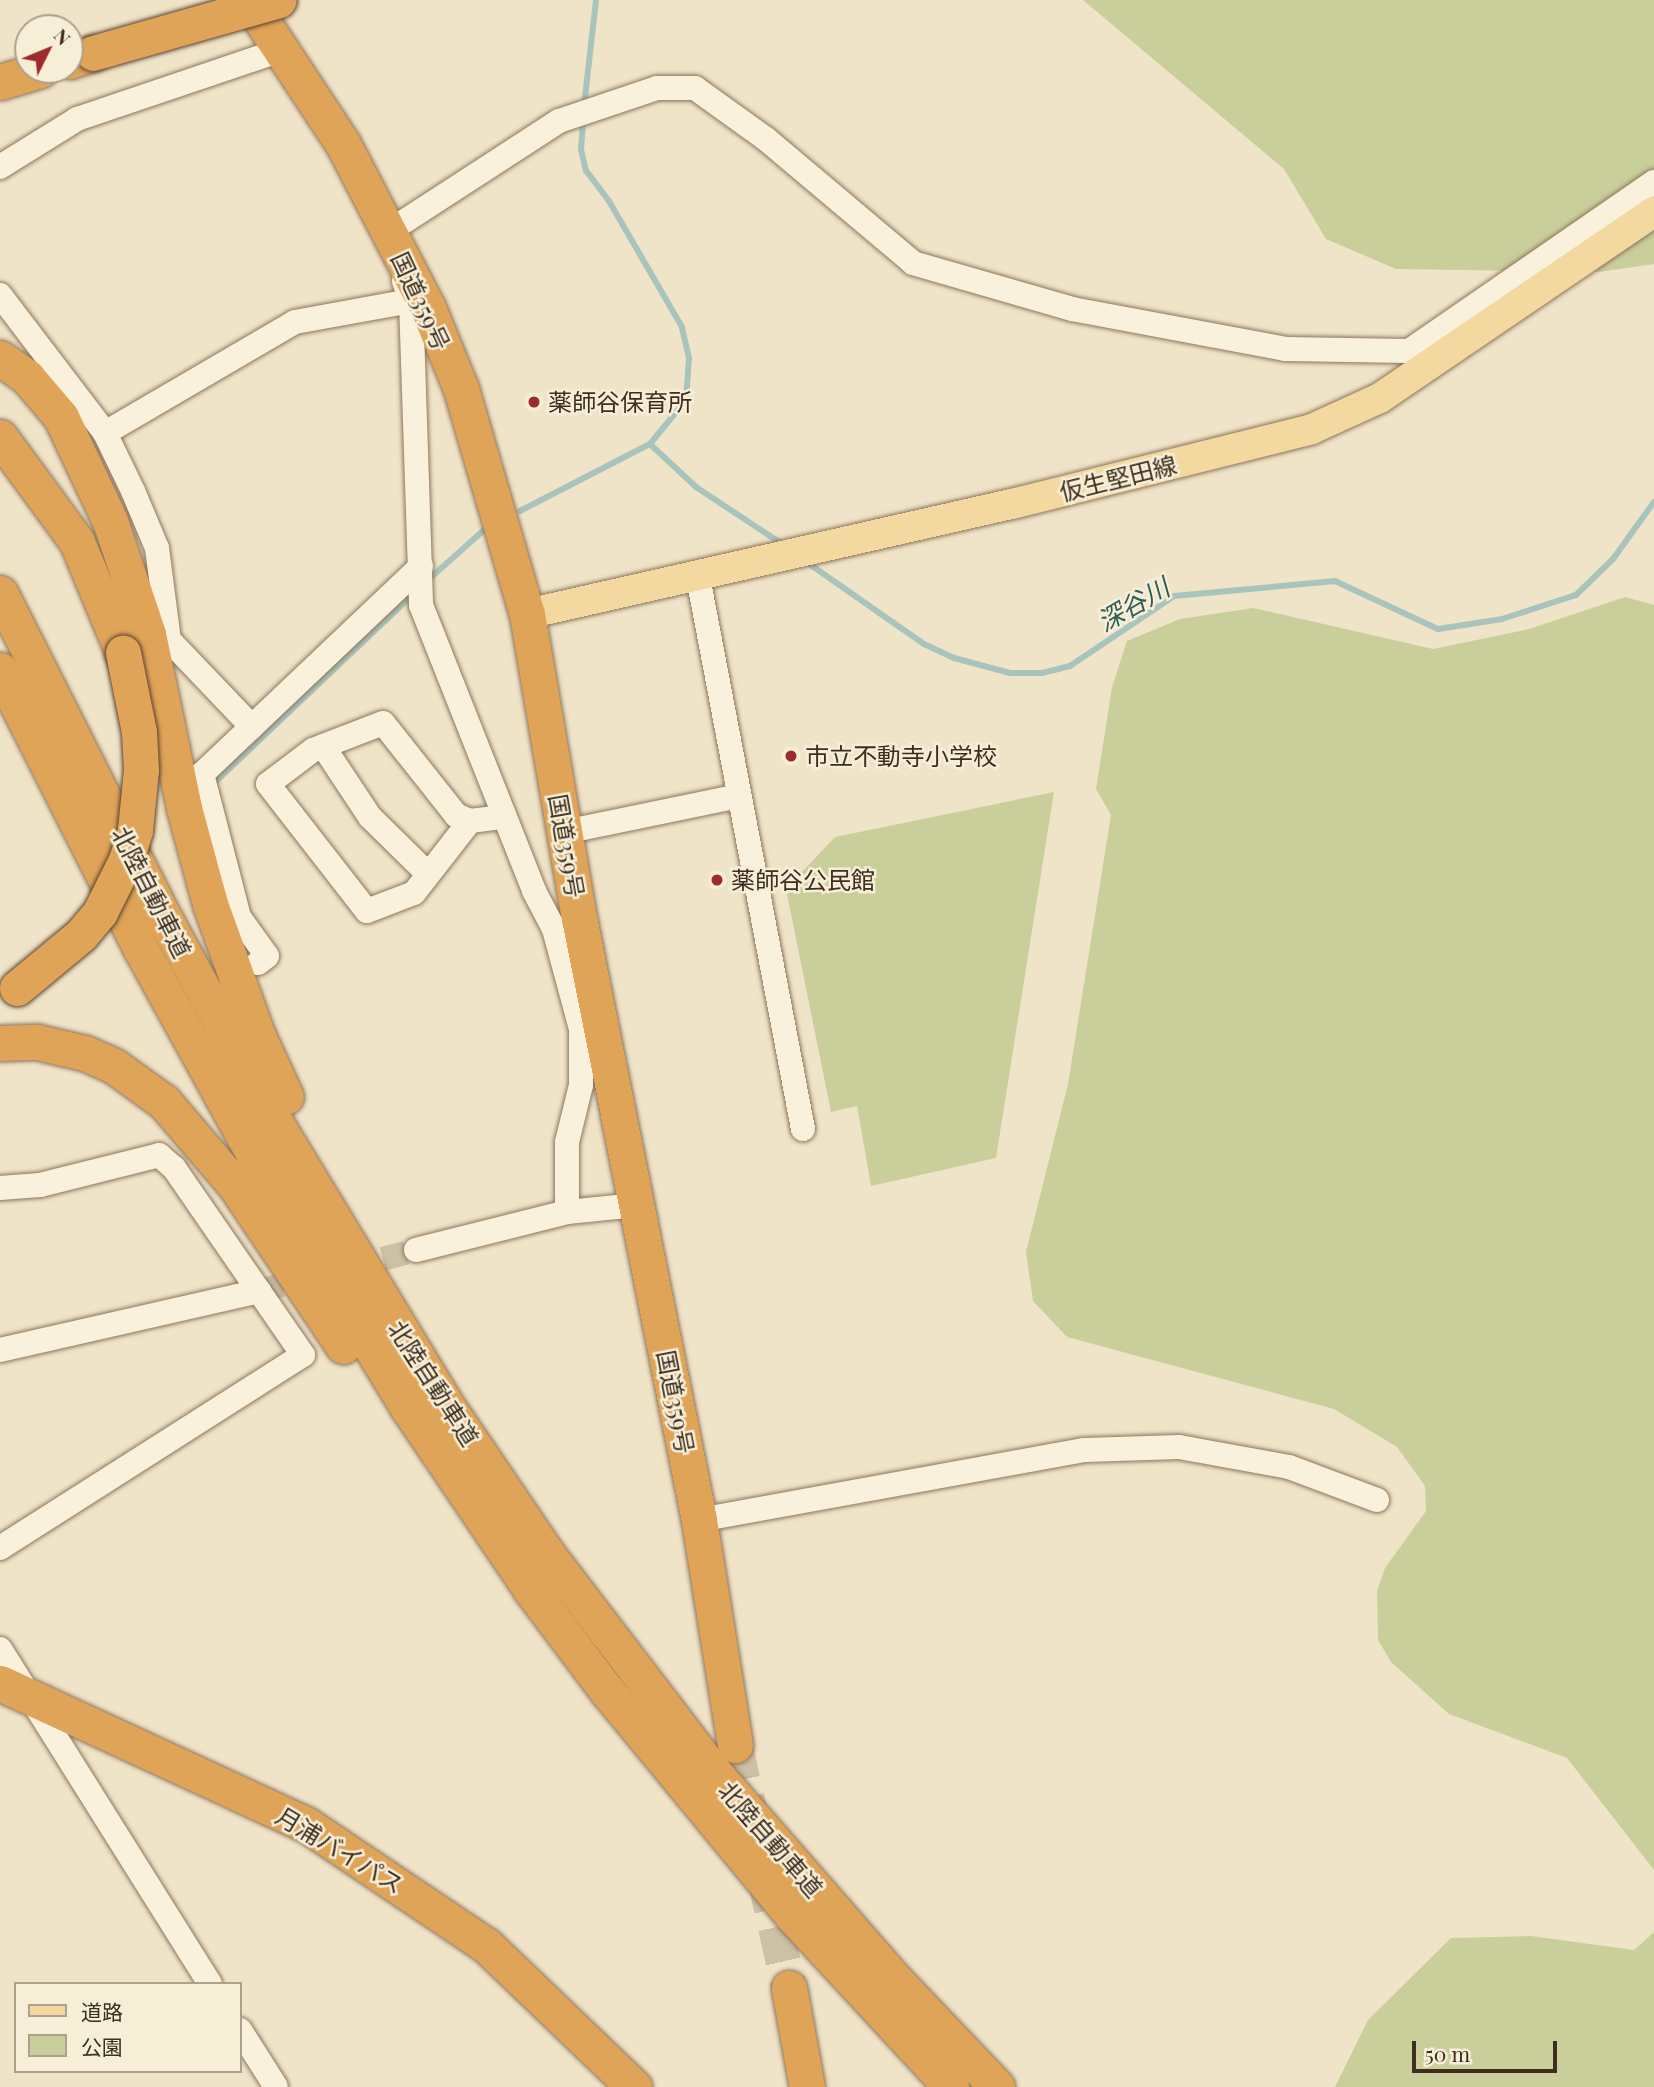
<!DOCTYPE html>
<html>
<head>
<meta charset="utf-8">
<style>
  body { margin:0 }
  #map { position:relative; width:1654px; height:2087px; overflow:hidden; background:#f0e4c8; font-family:"Playfair Display","Noto Sans JP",serif }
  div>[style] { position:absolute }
  .green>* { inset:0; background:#c9cf9b }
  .stream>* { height:6px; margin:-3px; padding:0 3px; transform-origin:3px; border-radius:3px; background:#a9c4bc }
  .minor-tunnel>* { height:24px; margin-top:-12px; transform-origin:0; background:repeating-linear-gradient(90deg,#ccc0a6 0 24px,transparent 0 36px) }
  .highway-tunnel>* { height:35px; margin-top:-17.5px; transform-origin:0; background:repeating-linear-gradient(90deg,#ccc0a6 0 35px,transparent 0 53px) }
  .roads { filter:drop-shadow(0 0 2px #8d765c) drop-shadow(0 0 2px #8d765c) }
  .minor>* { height:24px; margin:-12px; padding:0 12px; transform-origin:12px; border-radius:12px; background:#faf1dc }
  .major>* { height:30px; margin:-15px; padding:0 15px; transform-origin:15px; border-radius:15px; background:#f3d9a0 }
  .highway>* { height:35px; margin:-17.5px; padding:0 17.5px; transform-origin:17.5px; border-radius:17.5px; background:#e0a458 }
  .bridges { filter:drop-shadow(0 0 2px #5b4430) drop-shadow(0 0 2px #5b4430) }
  .highway-bridge>* { height:35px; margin:-17.5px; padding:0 17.5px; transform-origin:17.5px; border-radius:17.5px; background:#e0a458 }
  .dots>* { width:19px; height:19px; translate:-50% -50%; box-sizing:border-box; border:4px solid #f7eed8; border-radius:50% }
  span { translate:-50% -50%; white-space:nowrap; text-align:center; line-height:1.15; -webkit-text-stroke:5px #f7eed8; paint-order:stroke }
  .street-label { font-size:24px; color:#3d2e20 }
  .poi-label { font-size:24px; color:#3d2e20 }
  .left { translate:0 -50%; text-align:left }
  .water-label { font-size:26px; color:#2f5d5a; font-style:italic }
  .legend { position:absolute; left:14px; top:1982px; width:228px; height:91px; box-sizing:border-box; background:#f7eed8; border:2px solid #ada18e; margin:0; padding:9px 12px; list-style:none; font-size:21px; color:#3d2e20 }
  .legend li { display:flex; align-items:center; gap:14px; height:35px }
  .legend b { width:35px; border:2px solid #ada18e }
  .north { position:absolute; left:14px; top:14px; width:70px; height:70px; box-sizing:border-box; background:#f7eed8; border:2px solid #ada18e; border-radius:50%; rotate:47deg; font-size:19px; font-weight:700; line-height:28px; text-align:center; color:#3d2e20 }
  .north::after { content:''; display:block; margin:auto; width:24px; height:32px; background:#9e2a2b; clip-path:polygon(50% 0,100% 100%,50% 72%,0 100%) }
  .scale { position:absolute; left:1412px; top:2041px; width:145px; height:32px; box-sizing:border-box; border:4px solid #3d2e20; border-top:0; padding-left:9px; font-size:21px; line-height:24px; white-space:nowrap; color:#3d2e20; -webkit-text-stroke:5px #f7eed8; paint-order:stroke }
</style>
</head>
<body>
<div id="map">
  <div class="green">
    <div style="clip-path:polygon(1083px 0,1654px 0,1654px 264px,1599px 272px,1396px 269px,1326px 239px,1284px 169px)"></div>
    <div style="clip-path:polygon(1625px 597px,1654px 605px,1654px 1870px,1567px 1758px,1449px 1714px,1391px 1662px,1378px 1640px,1377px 1591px,1385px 1568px,1426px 1511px,1425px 1486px,1397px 1447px,1334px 1409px,1067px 1337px,1033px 1301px,1026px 1252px,1068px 1084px,1111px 815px,1096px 789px,1112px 687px,1127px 641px,1180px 619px,1253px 608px,1433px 649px,1529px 629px)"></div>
    <div style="clip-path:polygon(1054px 792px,996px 1158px,871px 1186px,857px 1106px,831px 1112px,786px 889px,835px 837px)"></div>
    <div style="clip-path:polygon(1654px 1932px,1654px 2087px,1335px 2087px,1368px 2020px,1451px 1938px,1531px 1936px,1634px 1950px)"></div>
  </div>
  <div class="stream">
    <div style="left:584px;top:106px;width:107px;rotate:-83.5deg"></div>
    <div style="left:650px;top:444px;width:63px;rotate:43.1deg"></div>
    <div style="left:696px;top:487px;width:107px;rotate:33.5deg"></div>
    <div style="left:520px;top:511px;width:146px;rotate:-27.3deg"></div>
    <div style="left:650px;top:444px;width:57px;rotate:-50.7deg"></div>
    <div style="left:686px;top:400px;width:42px;rotate:-85.9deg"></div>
    <div style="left:689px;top:358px;width:32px;rotate:-103deg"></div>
    <div style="left:682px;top:327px;width:146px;rotate:-120.1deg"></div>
    <div style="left:609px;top:201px;width:38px;rotate:-127deg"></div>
    <div style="left:586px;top:171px;width:22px;rotate:-103deg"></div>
    <div style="left:581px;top:150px;width:30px;rotate:-86deg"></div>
    <div style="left:805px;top:561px;width:145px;rotate:34.9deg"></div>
    <div style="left:924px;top:644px;width:33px;rotate:25deg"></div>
    <div style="left:954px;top:658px;width:58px;rotate:15deg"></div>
    <div style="left:1010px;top:673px;width:32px"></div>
    <div style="left:1042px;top:673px;width:29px;rotate:-14deg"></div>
    <div style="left:1070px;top:666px;width:125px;rotate:-33.9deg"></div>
    <div style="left:1174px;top:596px;width:162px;rotate:-5.3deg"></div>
    <div style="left:1335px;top:581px;width:114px;rotate:25deg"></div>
    <div style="left:1438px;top:629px;width:65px;rotate:-8.9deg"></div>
    <div style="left:1502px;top:619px;width:78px;rotate:-18deg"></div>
    <div style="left:1576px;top:595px;width:52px;rotate:-44.2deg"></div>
    <div style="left:1613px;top:559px;width:70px;rotate:-54.3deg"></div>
    <div style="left:428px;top:580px;width:75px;rotate:-41.8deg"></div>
    <div style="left:212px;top:785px;width:276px;rotate:-43.5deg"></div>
  </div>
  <div class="minor-tunnel">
    <div style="left:348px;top:1268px;width:70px;rotate:-14.8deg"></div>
    <div style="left:259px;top:1291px;width:56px;rotate:-14.5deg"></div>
  </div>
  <div class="highway-tunnel">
    <div style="left:735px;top:1745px;width:81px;rotate:77.2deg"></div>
    <div style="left:764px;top:1875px;width:116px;rotate:77.5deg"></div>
  </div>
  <div class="roads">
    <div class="minor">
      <div style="left:0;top:167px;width:91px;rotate:-31.9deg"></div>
      <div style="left:77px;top:119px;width:215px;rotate:-18.7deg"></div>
      <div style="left:393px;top:247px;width:16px;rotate:-108deg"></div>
      <div style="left:388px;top:232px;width:204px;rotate:-33deg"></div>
      <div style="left:559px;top:121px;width:103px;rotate:-18.6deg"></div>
      <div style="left:657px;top:88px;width:38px"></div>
      <div style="left:695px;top:88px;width:87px;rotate:35.7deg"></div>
      <div style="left:766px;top:139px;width:192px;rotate:40.1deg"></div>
      <div style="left:913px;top:263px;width:166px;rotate:16.1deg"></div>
      <div style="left:1072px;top:309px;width:217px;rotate:10.6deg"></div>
      <div style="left:1285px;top:349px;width:124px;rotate:0.9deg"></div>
      <div style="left:1409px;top:351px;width:298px;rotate:-34.6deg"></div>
      <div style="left:404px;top:281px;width:21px;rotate:71deg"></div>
      <div style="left:411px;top:301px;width:304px;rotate:88.1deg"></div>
      <div style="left:421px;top:605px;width:308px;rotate:68.4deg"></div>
      <div style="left:534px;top:891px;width:43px;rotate:62.2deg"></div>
      <div style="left:554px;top:929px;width:30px;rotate:17deg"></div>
      <div style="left:0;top:295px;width:173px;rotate:52.7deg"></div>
      <div style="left:105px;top:433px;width:64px;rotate:64.2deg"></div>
      <div style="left:133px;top:491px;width:62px;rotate:67.2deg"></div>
      <div style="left:157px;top:548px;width:93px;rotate:82.6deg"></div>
      <div style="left:169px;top:640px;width:120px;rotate:46.3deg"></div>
      <div style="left:105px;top:433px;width:220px;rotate:-30.3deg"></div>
      <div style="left:295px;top:322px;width:118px;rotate:-10.3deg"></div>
      <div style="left:698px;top:577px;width:562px;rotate:79.23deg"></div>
      <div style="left:323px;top:746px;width:85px;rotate:56.5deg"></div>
      <div style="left:370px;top:817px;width:81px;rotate:44.5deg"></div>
      <div style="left:470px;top:821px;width:15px;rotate:-157deg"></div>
      <div style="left:456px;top:815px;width:117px;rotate:-128.4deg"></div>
      <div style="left:383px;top:723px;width:75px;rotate:158.9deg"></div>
      <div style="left:313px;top:750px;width:56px;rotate:142.9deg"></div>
      <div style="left:268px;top:784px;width:161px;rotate:52.1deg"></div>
      <div style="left:367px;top:911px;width:50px;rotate:-21deg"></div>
      <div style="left:414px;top:893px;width:91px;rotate:-52.1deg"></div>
      <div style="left:470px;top:821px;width:32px;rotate:-7deg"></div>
      <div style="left:564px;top:832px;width:179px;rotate:-11.6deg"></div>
      <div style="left:554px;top:929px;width:104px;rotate:74.9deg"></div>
      <div style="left:581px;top:1029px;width:56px;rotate:90deg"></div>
      <div style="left:581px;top:1085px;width:59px;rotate:103.8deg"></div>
      <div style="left:567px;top:1142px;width:70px;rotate:90deg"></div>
      <div style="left:258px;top:963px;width:11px;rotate:-38deg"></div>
      <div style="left:267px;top:956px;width:48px;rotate:-125.7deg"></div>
      <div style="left:239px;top:917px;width:148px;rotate:-104.5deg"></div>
      <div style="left:202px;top:774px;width:302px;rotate:-43.5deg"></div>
      <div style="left:0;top:1188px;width:40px;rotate:-4.3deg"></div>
      <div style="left:40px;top:1185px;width:123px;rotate:-14.1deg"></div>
      <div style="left:159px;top:1155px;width:20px;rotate:41deg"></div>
      <div style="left:174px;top:1168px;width:227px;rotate:55.4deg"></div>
      <div style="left:303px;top:1355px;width:359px;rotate:147.5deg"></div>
      <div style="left:416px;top:1250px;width:156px;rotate:-14.1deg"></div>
      <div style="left:567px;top:1212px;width:70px;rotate:-5.7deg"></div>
      <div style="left:0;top:1350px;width:266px;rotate:-12.8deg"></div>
      <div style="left:699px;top:1520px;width:392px;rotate:-10.3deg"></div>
      <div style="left:1085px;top:1450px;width:94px;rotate:-1.8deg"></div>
      <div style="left:1179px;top:1447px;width:112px;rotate:10.3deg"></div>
      <div style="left:1289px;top:1467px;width:94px;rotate:20.6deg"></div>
      <div style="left:0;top:1649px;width:395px;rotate:57.9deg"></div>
      <div style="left:240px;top:2030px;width:67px;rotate:57.7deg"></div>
    </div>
    <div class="major">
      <div style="left:527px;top:614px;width:497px;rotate:-12.8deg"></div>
      <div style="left:1012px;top:504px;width:309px;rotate:-14deg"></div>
      <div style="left:1312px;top:429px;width:75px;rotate:-24.5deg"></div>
      <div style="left:1380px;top:398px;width:331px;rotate:-34.2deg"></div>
    </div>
    <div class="highway">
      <div style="left:248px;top:0;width:173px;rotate:56.6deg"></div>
      <div style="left:343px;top:144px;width:185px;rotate:62.6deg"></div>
      <div style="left:428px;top:308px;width:87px;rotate:67.8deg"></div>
      <div style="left:461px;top:389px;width:234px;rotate:73.7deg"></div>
      <div style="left:527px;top:614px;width:308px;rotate:80.3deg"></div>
      <div style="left:579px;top:918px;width:614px;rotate:78.73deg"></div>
      <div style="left:699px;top:1520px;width:228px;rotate:80.9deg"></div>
      <div style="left:70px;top:61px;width:24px;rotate:-19deg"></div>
      <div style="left:0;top:82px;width:42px;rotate:-16.7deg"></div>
      <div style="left:0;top:358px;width:33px;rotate:35deg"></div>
      <div style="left:27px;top:377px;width:52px;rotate:49.6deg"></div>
      <div style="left:61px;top:417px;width:115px;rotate:64.8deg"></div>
      <div style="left:110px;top:521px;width:119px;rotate:71.4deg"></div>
      <div style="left:148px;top:634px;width:178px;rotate:78.3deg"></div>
      <div style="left:184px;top:808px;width:99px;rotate:74.8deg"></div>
      <div style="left:210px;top:904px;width:138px;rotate:70.1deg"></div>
      <div style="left:257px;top:1034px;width:69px;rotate:65.3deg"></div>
      <div style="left:0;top:437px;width:130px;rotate:53.7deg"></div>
      <div style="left:77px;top:542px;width:120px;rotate:67.5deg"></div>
      <div style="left:0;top:593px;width:370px;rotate:63.2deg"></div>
      <div style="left:167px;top:923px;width:238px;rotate:61.4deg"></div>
      <div style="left:281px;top:1132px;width:317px;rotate:58.8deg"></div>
      <div style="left:445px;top:1403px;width:184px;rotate:55.9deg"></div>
      <div style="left:548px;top:1555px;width:280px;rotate:52.6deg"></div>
      <div style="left:718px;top:1777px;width:272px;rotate:48.9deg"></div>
      <div style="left:897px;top:1982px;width:145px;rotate:46.4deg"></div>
      <div style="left:0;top:670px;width:313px;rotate:63.2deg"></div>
      <div style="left:141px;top:949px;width:233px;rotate:61.2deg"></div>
      <div style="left:253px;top:1153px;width:298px;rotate:58.7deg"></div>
      <div style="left:408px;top:1408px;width:220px;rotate:55.9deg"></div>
      <div style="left:531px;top:1590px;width:128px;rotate:53deg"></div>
      <div style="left:608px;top:1692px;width:288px;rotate:50.5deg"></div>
      <div style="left:791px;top:1914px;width:236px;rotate:47.2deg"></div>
      <div style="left:0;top:1043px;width:37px;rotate:-2deg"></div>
      <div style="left:37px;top:1042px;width:49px;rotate:12.9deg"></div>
      <div style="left:85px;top:1053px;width:32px;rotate:24deg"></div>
      <div style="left:114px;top:1066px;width:62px;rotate:35.8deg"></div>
      <div style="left:164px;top:1102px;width:109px;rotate:49.5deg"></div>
      <div style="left:235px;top:1185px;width:194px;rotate:56.1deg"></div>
      <div style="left:0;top:1683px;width:338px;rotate:24.8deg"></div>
      <div style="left:307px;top:1825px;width:217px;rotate:33.9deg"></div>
      <div style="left:487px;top:1946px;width:204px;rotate:43.8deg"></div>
      <div style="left:789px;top:1988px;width:101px;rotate:79.7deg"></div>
    </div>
  </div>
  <div class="bridges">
    <div class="highway-bridge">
      <div style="left:93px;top:53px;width:193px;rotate:-15.9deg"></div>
      <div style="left:17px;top:988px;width:83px;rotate:-39.6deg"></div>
      <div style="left:81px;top:935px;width:30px;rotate:-50deg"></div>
      <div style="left:100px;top:912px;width:58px;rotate:-63.4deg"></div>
      <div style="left:126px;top:860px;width:31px;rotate:-73deg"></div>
      <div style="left:135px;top:830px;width:60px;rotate:-84.3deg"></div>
      <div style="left:141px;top:770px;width:38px;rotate:-93deg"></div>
      <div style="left:139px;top:732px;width:81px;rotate:-101.4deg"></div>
    </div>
  </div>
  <div class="dots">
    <div style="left:534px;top:402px;background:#9e2a2b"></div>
    <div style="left:791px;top:756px;background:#9e2a2b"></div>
    <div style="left:717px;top:880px;background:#9e2a2b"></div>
  </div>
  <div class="street-label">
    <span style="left:421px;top:301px;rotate:65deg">国道359号</span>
    <span style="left:1118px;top:478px;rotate:-14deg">仮生堅田線</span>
    <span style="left:567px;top:846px;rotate:80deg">国道359号</span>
    <span style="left:152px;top:892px;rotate:63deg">北陸自動車道</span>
    <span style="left:434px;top:1383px;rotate:57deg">北陸自動車道</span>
    <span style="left:676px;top:1402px;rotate:79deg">国道359号</span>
    <span style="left:771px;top:1839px;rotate:49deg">北陸自動車道</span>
    <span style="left:340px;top:1850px;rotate:31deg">月浦バイパス</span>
  </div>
  <div class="poi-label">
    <span class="left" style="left:548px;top:402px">薬師谷保育所</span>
    <span class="left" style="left:805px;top:756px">市立不動寺小学校</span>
    <span class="left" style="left:731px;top:880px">薬師谷公民館</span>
  </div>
  <div class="water-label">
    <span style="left:1133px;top:604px;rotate:-30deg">深谷川</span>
  </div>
  <ul class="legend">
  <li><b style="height:9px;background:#f3d9a0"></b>道路</li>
  <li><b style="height:19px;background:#c9cf9b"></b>公園</li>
  </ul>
  <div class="north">N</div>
  <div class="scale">50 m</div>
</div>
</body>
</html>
